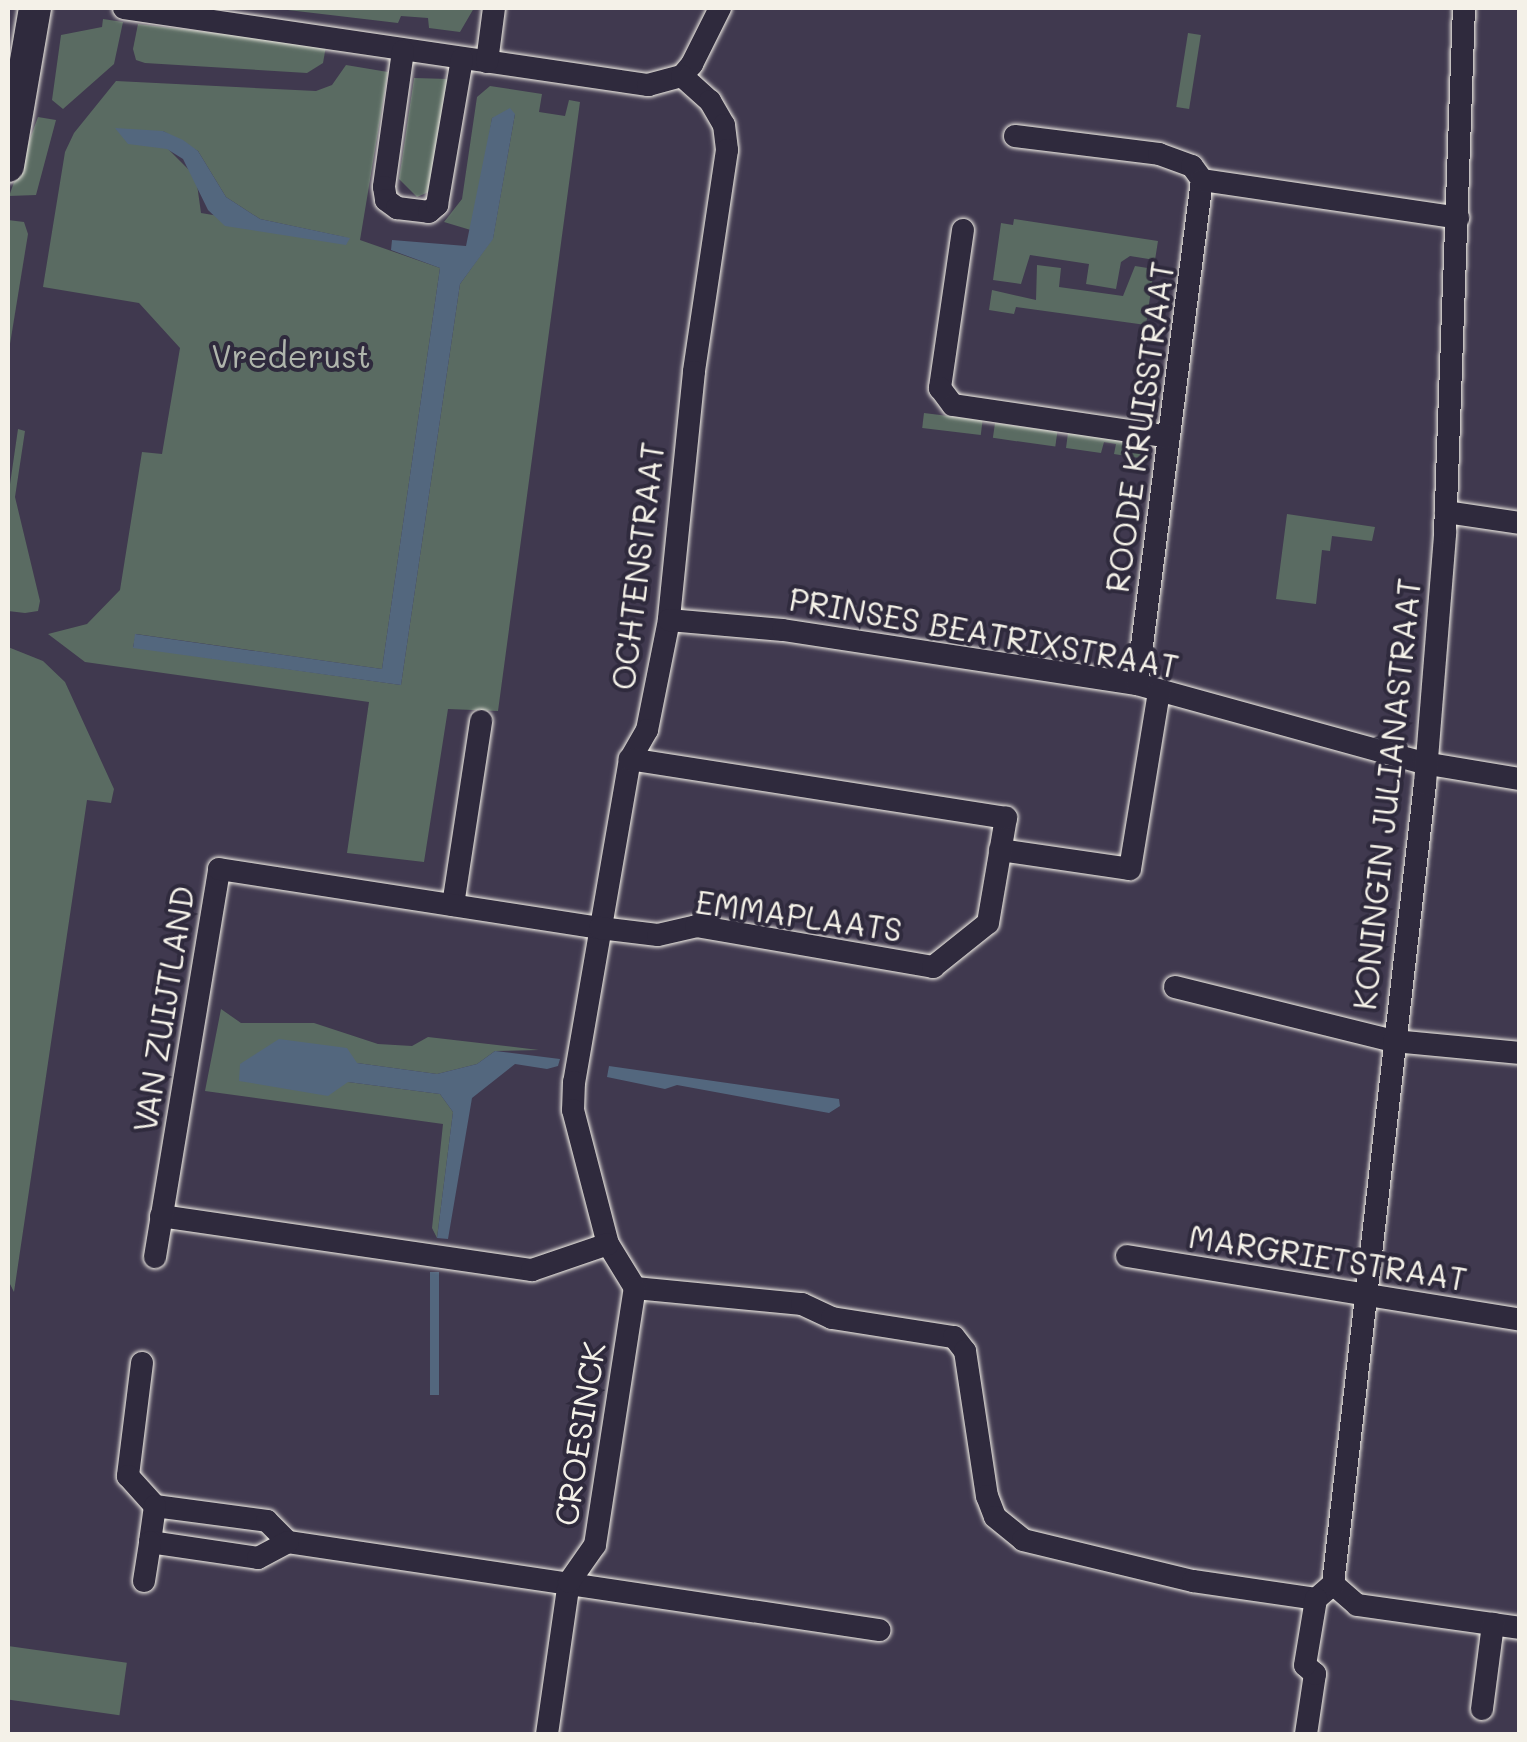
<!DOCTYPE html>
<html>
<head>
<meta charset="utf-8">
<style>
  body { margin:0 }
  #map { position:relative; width:1527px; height:1742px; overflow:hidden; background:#40394f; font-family:Mali,sans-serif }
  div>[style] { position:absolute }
  .green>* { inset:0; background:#5a6b62; transform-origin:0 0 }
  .water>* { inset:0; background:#53677e; transform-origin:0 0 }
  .roads { filter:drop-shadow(0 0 2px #f4f1e8) drop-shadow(0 0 2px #f4f1e8) }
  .street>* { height:22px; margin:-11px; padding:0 11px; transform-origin:11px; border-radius:11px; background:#2f2a3d }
  .secondary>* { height:32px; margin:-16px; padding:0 16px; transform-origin:16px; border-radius:16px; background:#2f2a3d }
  span { translate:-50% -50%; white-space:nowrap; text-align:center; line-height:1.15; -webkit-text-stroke:8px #2f2a3d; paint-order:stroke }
  .park-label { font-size:32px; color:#afb5ac }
  .street-label { font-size:32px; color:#f4f1e8 }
  .frame { position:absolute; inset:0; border:10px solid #f4f1e8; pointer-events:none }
</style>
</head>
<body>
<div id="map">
  <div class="green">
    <div style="clip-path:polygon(271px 8px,461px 10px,474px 8px,460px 32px,429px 28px,428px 18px,401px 16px,398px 23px)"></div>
    <div style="clip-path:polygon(103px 19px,123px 22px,114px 64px,63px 109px,52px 100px,61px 35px,102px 27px)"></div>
    <div style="clip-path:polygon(138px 24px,326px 46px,323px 63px,307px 73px,145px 63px,136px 60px,133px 49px)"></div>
    <div style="left:1188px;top:33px;width:13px;height:75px;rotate:9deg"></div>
    <div style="clip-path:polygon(evenodd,346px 65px,388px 72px,360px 240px,440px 268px,382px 669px,136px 634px,133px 647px,401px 685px,460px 284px,493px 238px,515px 114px,492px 118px,474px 231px,444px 222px,462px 199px,477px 97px,490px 86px,542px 94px,539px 112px,565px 116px,569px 100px,580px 102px,498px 711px,448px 709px,424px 862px,347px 853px,369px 702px,85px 662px,48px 634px,87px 624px,120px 590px,142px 452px,162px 454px,180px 348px,139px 303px,43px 287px,65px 152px,74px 133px,116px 81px,316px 91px,332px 85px,346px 65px,163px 131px,198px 151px,226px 197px,260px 219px,349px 238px,201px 213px,196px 177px,168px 149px,163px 131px)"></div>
    <div style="clip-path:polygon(414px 78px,449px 79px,431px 191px,417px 197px,399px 179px)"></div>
    <div style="clip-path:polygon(38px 117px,56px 120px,36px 195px,9px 196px)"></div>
    <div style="clip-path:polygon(1014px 219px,1158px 241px,1155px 260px,1130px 256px,1121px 262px,1116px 289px,1086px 284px,1089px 264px,1030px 255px,1021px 284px,993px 280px,1001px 223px,1013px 225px)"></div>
    <div style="clip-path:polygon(8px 220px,24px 222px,28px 234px,10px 344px)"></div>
    <div style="clip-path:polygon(1037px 265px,1061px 268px,1059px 287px,1123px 296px,1135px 266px,1154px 269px,1146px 325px,1016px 307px,1014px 314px,989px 310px,992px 290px,1036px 300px)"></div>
    <div style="left:924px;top:413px;width:59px;height:15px;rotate:7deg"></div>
    <div style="left:995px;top:423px;width:63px;height:15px;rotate:8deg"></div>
    <div style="clip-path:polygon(18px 429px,25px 431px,15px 497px,40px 601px,38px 611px,25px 613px,8px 611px,8px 498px)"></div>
    <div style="clip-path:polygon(1068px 433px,1139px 443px,1151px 460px,1114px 454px,1116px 444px,1104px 442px,1101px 453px,1066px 448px)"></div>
    <div style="clip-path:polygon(1287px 514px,1375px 527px,1372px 541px,1332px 536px,1330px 551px,1322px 550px,1316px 604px,1276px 599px)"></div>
    <div style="clip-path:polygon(8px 647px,43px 661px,65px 682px,114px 789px,111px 803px,87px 800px,14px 1292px,8px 1280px)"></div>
    <div style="clip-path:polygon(221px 1009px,241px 1023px,314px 1023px,378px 1044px,412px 1046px,428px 1037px,539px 1050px,495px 1051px,477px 1064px,437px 1074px,357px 1063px,241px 1065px,240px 1081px,348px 1082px,440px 1094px,453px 1112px,437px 1238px,432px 1228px,443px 1124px,205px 1091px)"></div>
    <div style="left:8px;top:1646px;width:120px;height:53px;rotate:8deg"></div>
  </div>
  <div class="water">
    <div style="clip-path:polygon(510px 108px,515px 114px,493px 239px,460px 284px,401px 685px,133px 648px,135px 634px,382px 669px,440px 268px,391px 250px,392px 240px,466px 246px,492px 118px)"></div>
    <div style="clip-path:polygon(115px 128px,163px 131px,183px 140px,198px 151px,226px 197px,260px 219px,350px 238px,346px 245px,225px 226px,208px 210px,183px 159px,167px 149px,128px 144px)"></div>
    <div style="clip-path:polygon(279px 1039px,347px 1048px,357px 1063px,437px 1074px,477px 1064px,495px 1051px,560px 1059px,558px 1066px,547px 1069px,515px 1064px,472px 1098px,448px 1239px,437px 1238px,453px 1112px,440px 1094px,348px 1082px,328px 1096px,239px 1081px,240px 1064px)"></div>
    <div style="clip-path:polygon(609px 1066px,839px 1099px,840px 1106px,829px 1113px,677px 1085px,665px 1089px,607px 1077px)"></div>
    <div style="left:430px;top:1272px;width:9px;height:123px"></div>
  </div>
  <div class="roads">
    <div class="street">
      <div style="left:124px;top:8px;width:530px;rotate:8.36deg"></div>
      <div style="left:648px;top:85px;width:35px;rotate:-15deg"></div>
      <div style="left:682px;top:76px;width:16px;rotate:-50deg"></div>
      <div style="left:692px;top:64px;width:63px;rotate:-63.4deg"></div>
      <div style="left:403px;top:51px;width:137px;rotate:98deg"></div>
      <div style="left:384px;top:187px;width:13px;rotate:81deg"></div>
      <div style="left:386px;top:200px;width:14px;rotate:36deg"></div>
      <div style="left:397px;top:208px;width:32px;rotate:7deg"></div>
      <div style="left:429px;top:212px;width:11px;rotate:-41deg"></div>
      <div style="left:437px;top:205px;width:148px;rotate:-80.3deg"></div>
      <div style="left:487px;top:62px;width:54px;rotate:-82.6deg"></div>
      <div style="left:682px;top:76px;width:38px;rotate:42deg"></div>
      <div style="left:710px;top:101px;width:28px;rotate:60deg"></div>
      <div style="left:724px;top:125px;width:25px;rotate:83deg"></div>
      <div style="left:727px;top:150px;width:224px;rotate:98.5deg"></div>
      <div style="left:694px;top:372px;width:249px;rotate:95.8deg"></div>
      <div style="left:669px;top:620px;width:112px;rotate:101.3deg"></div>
      <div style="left:647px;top:730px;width:34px;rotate:120deg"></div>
      <div style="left:630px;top:759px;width:328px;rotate:99.8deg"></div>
      <div style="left:574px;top:1082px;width:28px;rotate:92deg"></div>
      <div style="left:573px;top:1110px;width:138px;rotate:75.4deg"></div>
      <div style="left:608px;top:1244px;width:52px;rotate:58.5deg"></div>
      <div style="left:635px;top:1288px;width:168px;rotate:5.5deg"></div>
      <div style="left:802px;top:1304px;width:33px;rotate:25deg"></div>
      <div style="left:832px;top:1318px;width:123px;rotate:8.9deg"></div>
      <div style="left:954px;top:1337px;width:18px;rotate:52deg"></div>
      <div style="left:965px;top:1351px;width:147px;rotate:81.4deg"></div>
      <div style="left:987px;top:1496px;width:22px;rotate:69deg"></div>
      <div style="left:995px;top:1517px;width:36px;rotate:39deg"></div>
      <div style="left:1023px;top:1540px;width:175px;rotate:13.6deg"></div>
      <div style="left:1193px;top:1581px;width:124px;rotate:8.3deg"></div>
      <div style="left:1316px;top:1599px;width:23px;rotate:-41deg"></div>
      <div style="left:1333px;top:1584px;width:32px;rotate:41deg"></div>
      <div style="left:1357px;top:1605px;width:165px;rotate:8deg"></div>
      <div style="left:1015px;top:136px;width:145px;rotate:7.1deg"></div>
      <div style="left:1159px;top:154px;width:35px;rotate:20deg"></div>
      <div style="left:1192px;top:166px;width:17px;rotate:54deg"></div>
      <div style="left:1202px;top:180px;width:508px;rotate:97.35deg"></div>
      <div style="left:1202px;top:180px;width:259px;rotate:8.4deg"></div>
      <div style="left:963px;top:230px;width:160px;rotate:98.3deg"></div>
      <div style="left:940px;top:388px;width:21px;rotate:53deg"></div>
      <div style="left:953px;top:405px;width:218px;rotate:8.4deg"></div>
      <div style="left:1446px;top:512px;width:75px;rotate:8.5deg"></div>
      <div style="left:669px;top:620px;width:114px;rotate:5deg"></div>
      <div style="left:783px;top:630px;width:358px;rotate:8.7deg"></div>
      <div style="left:1137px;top:684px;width:297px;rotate:15.4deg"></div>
      <div style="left:1423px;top:763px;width:98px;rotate:9.4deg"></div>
      <div style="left:1000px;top:850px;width:131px;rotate:8.3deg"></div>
      <div style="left:1130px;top:869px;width:180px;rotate:-80.7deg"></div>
      <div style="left:453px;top:905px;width:186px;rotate:-81.3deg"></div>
      <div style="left:1175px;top:987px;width:226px;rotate:13.9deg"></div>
      <div style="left:1394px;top:1041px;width:127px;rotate:5.4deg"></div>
      <div style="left:161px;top:1216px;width:375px;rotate:8.3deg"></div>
      <div style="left:532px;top:1270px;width:80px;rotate:-18.9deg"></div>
      <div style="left:1127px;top:1256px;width:398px;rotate:9.2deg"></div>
      <div style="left:155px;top:1257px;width:393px;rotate:-80.6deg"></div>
      <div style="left:219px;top:869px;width:386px;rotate:8.8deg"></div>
      <div style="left:600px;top:928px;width:58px;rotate:6.9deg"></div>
      <div style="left:658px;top:935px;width:39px;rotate:-13deg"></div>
      <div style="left:696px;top:926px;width:241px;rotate:9.8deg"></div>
      <div style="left:933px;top:967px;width:70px;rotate:-38.7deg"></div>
      <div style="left:988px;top:923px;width:107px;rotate:-80.3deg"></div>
      <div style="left:1006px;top:818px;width:381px;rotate:-171.1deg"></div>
      <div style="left:142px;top:1363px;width:114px;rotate:97.1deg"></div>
      <div style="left:128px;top:1476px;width:40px;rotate:48deg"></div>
      <div style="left:155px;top:1506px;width:113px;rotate:7.6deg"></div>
      <div style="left:267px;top:1521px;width:30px;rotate:45deg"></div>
      <div style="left:288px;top:1542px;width:598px;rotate:8.47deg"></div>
      <div style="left:155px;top:1506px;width:36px;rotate:98deg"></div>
      <div style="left:150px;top:1542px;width:109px;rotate:8.4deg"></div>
      <div style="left:258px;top:1558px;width:34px;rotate:-28deg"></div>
      <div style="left:144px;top:1581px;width:39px;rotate:-81deg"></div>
      <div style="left:1333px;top:1584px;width:805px;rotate:-83.44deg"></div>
      <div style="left:1425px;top:784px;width:252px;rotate:-85.4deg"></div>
      <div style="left:1445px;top:533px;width:525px;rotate:-87.93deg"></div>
      <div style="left:1482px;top:1709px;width:86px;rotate:-82.6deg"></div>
      <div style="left:547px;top:1734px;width:154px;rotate:-81.8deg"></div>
      <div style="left:569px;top:1582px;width:45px;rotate:-54.9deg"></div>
      <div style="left:595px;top:1545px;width:260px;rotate:-81.2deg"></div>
      <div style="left:1306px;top:1734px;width:61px;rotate:-81.5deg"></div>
      <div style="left:1315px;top:1674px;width:13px;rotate:-138deg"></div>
      <div style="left:1305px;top:1665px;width:67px;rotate:-80.5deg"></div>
    </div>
    <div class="secondary">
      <div style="left:8px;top:166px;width:160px;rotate:-80.3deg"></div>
    </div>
  </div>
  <div class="park-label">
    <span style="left:291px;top:355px">Vrederust</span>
  </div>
  <div class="street-label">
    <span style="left:1139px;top:427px;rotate:-82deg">ROODE KRUISSTRAAT</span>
    <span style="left:637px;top:566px;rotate:-83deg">OCHTENSTRAAT</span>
    <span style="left:984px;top:632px;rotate:10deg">PRINSES BEATRIXSTRAAT</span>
    <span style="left:1386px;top:794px;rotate:-84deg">KONINGIN JULIANASTRAAT</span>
    <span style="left:799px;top:915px;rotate:8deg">EMMAPLAATS</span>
    <span style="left:163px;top:1009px;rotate:-81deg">VAN ZUIJTLAND</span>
    <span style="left:1328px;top:1257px;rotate:9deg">MARGRIETSTRAAT</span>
    <span style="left:579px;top:1434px;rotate:-81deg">CROESINCK</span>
  </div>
  <div class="frame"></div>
</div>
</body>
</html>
